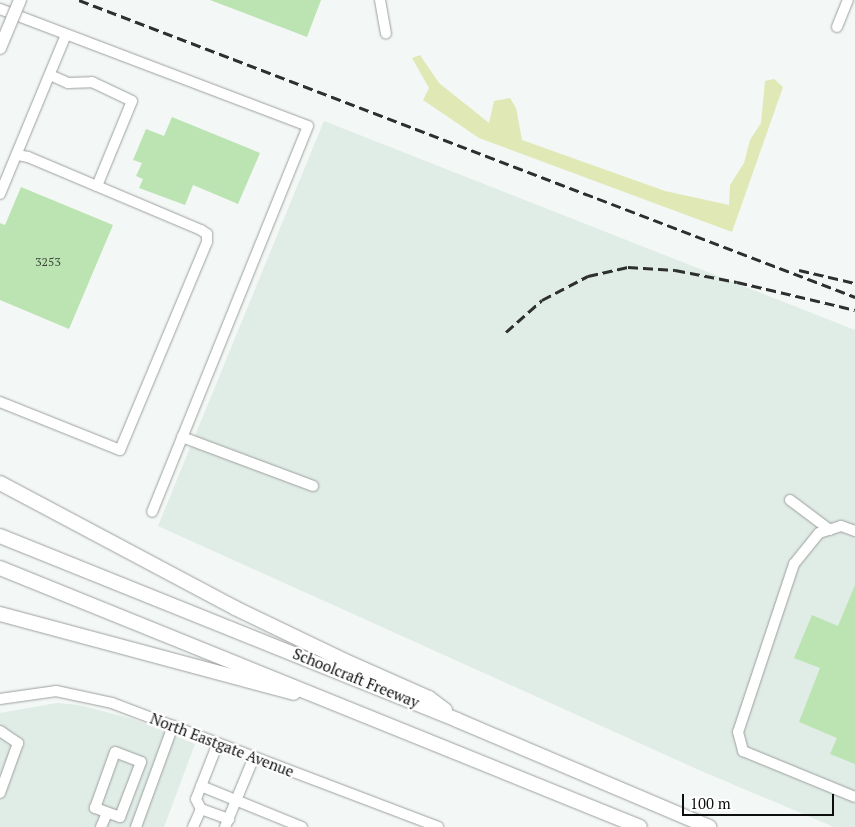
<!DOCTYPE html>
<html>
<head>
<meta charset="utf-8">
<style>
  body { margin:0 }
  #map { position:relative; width:855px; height:827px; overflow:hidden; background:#f3f7f5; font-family:"PT Serif",serif }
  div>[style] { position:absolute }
  .built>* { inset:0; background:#e0ece6 }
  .green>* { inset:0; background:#e0e8b6 }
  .building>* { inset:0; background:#bce4b3 }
  .roads { filter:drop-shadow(0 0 1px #9ca09e) drop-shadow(0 0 1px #9ca09e) }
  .minor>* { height:10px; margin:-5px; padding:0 5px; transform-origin:5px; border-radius:5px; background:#fff }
  .highway>* { height:14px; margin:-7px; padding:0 7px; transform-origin:7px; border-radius:7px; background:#fff }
  .rail>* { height:3px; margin-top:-1.5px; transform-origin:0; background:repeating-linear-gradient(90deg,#2e2f2f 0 10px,transparent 0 15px) }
  .bridges { filter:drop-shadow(0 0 1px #9ca09e) drop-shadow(0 0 1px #9ca09e) }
  .major-bridge>* { height:12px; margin:-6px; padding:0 6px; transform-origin:6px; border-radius:6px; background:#fff }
  span { translate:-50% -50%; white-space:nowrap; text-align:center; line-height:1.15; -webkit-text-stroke:4.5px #fff; paint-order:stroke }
  .number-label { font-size:12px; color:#394437 }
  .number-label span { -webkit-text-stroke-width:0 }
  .street-label { font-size:15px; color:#0d0e0e }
  .scale { position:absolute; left:682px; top:794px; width:152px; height:22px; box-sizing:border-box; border:2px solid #0d0e0e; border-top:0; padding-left:6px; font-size:15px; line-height:18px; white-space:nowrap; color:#0d0e0e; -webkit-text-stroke:4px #fff; paint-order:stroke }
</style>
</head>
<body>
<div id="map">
  <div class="built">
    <div style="clip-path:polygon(324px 121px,855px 330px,855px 827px,834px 827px,699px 770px,158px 526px)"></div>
    <div style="clip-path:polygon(57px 703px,79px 705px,133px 719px,195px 744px,164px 827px,0 827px,0 713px)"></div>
  </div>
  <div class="green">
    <div style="clip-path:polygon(420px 55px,439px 83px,489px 123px,494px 101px,510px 98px,516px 108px,522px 140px,665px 191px,729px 205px,730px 185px,744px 163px,750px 140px,761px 123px,765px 81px,774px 79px,783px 87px,732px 232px,479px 138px,423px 100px,429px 88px,412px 58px)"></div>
  </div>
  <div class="building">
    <div style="clip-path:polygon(210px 0,321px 0,307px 37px)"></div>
    <div style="clip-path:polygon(172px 117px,260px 153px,238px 204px,193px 185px,185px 205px,139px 188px,143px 179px,136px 176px,142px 163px,133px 160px,146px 129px,164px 136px)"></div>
    <div style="clip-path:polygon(21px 187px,113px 225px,69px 329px,0 300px,0 223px,5px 225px)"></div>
    <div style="clip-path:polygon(855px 585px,855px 764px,830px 754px,837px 738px,799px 722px,820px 668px,794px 658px,812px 615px,838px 626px)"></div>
  </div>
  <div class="roads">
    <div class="minor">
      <div style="left:380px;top:0;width:34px;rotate:80deg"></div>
      <div style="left:0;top:9px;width:329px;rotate:20.8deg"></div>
      <div style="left:308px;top:126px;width:416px;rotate:112deg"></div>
      <div style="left:837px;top:27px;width:29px;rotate:-68deg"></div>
      <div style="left:50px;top:75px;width:20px;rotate:24deg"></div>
      <div style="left:68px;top:83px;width:24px;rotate:-2deg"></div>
      <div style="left:92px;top:82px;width:44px;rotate:25.4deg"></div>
      <div style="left:132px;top:101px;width:92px;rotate:112.4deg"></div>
      <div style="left:0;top:194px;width:172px;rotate:-67.5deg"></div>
      <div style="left:0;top:402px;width:129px;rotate:21.8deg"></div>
      <div style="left:120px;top:450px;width:225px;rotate:-67.3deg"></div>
      <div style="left:207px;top:242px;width:8px;rotate:-90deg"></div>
      <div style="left:207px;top:234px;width:7px;rotate:-146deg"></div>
      <div style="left:201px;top:230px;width:188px;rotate:-157.1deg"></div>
      <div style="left:28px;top:157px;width:10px;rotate:-169deg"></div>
      <div style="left:182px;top:437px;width:140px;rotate:20.5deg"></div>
      <div style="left:790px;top:500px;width:50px;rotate:36.9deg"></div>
      <div style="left:855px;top:531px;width:15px;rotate:-160deg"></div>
      <div style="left:841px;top:526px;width:23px;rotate:162deg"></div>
      <div style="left:819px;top:533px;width:40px;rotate:129deg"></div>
      <div style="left:794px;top:564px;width:177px;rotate:108.4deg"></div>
      <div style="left:738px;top:732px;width:20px;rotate:75deg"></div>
      <div style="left:743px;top:751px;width:121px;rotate:22.3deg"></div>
      <div style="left:0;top:699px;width:57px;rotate:-8.1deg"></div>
      <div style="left:56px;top:691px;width:57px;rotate:12.1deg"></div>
      <div style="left:112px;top:703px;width:349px;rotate:20.8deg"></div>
      <div style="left:0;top:731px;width:22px;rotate:34deg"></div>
      <div style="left:18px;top:743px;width:53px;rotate:109.8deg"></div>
      <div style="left:115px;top:752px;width:28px;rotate:21deg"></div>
      <div style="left:141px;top:762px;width:59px;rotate:110.9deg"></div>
      <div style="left:120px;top:817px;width:27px;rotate:-160deg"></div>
      <div style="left:95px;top:808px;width:59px;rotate:-70.3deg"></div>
      <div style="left:201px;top:786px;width:109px;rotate:22.1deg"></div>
      <div style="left:201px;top:809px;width:30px;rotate:20deg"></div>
      <div style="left:101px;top:827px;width:15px;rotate:-67deg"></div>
      <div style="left:136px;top:827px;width:108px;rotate:-69.9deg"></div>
      <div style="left:193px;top:827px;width:20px;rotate:-66deg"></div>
      <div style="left:201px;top:809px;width:11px;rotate:-117deg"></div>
      <div style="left:196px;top:799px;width:60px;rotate:-68.6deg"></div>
      <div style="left:225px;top:827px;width:76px;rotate:-67.5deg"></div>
    </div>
    <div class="highway">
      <div style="left:0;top:483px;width:266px;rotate:28deg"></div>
      <div style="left:235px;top:608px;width:122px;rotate:25.7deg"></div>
      <div style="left:345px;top:661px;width:92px;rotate:23.8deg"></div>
      <div style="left:429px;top:698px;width:20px;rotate:37deg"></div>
      <div style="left:0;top:536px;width:493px;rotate:21.9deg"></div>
      <div style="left:457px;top:720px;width:274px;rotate:23deg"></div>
      <div style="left:0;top:568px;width:690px;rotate:22.03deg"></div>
      <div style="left:0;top:614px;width:304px;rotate:15deg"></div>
    </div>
  </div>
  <div class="rail">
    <div style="left:79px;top:0;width:831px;rotate:20.94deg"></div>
    <div style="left:799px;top:270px;width:57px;rotate:13.1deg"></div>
    <div style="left:506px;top:332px;width:48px;rotate:-41.6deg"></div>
    <div style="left:542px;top:300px;width:52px;rotate:-27.6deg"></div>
    <div style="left:588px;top:276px;width:41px;rotate:-12.7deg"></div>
    <div style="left:628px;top:267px;width:47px;rotate:3.7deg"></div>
    <div style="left:675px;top:270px;width:63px;rotate:11deg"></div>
    <div style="left:737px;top:282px;width:121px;rotate:13.3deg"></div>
  </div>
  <div class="bridges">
    <div class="major-bridge">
      <div style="left:0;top:48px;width:52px;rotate:-67.4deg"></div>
    </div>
  </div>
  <div class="number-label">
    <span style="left:48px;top:262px">3253</span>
  </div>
  <div class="street-label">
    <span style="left:356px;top:678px;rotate:22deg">Schoolcraft Freeway</span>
    <span style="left:222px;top:745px;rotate:21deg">North Eastgate Avenue</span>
  </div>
  <div class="scale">100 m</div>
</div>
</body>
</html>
